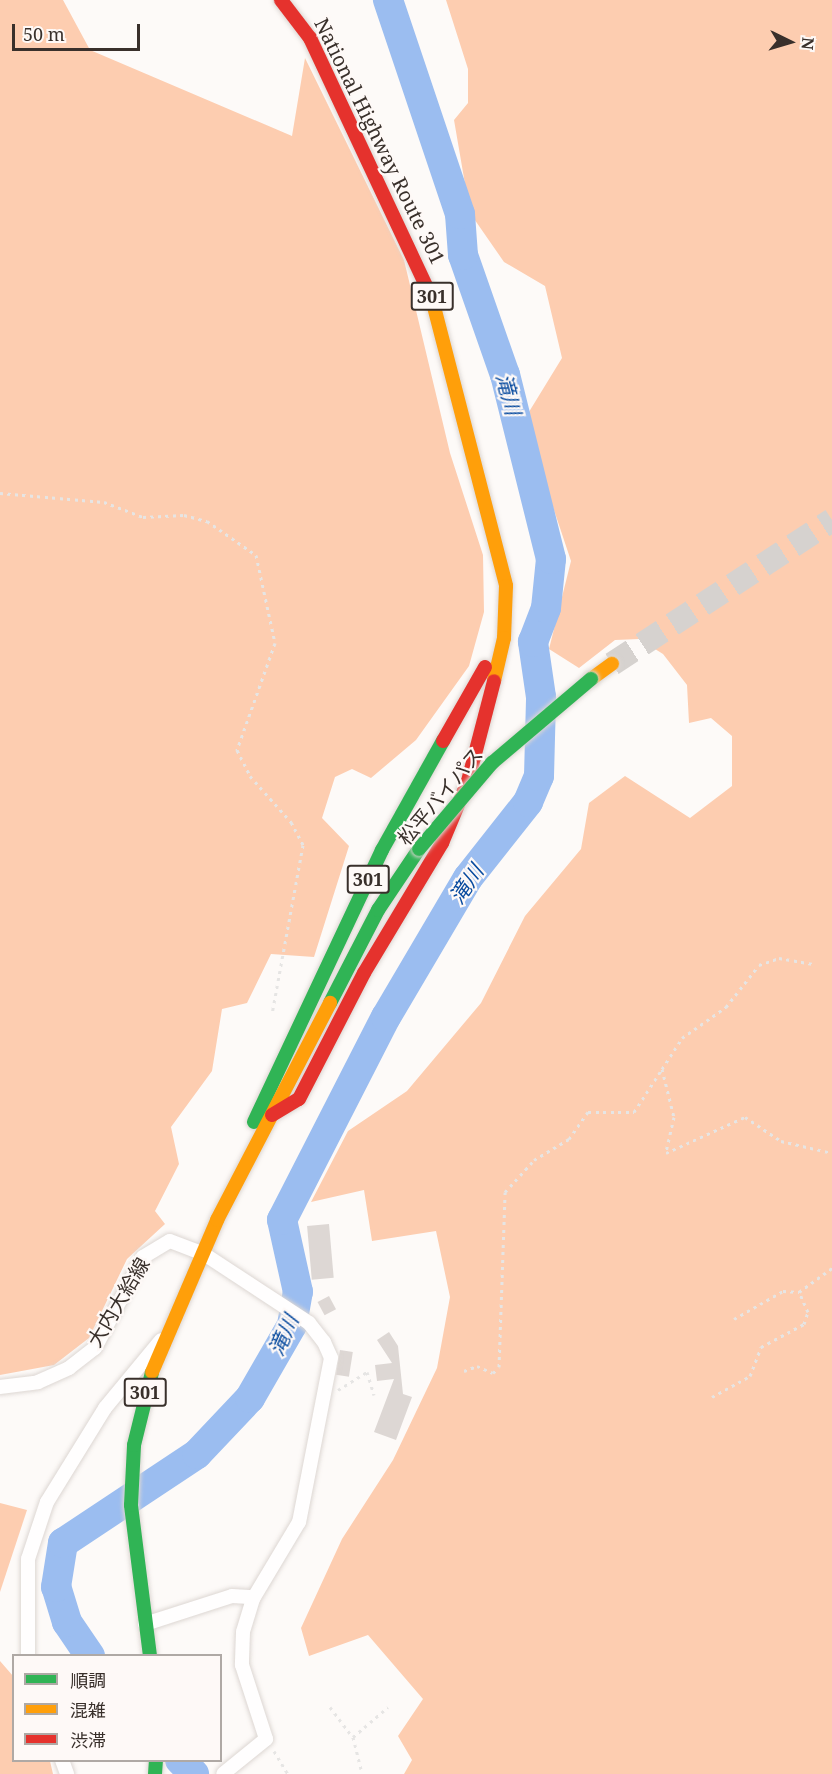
<!DOCTYPE html>
<html>
<head>
<meta charset="utf-8">
<style>
  body { margin:0 }
  #map { position:relative; width:832px; height:1774px; overflow:hidden; background:#fdfaf8; font-family:"Noto Serif","Noto Sans JP",serif }
  div>[style] { position:absolute }
  .forest>* { inset:0; background:#fdcdb0 }
  .river>* { height:30px; margin:-15px; padding:0 15px; transform-origin:15px; border-radius:15px; background:#9bbdf0 }
  .building>* { inset:0; background:#ddd7d4; transform-origin:0 0 }
  .highway-tunnel>* { height:24px; margin-top:-12px; transform-origin:0; background:repeating-linear-gradient(90deg,#d6d2cf 0 24px,transparent 0 36px) }
  .path>* { height:3px; margin-top:-1.5px; transform-origin:0; background:repeating-linear-gradient(90deg,#e6e5e4 0 3px,transparent 0 7.5px) }
  .roads { filter:drop-shadow(0 0 2px #ddd7d3) drop-shadow(0 0 2px #ddd7d3) }
  .street>* { height:14px; margin:-7px; padding:0 7px; transform-origin:7px; border-radius:7px; background:#fffefe }
  .fast>* { height:14px; margin:-7px; padding:0 7px; transform-origin:7px; border-radius:7px; background:#30b455 }
  .slow>* { height:14px; margin:-7px; padding:0 7px; transform-origin:7px; border-radius:7px; background:#ff9f0a }
  .jam>* { height:14px; margin:-7px; padding:0 7px; transform-origin:7px; border-radius:7px; background:#e5322d }
  .bridges { filter:drop-shadow(0 0 2px #ddd7d3) drop-shadow(0 0 2px #ddd7d3) }
  .fast-bridge>* { height:14px; margin:-7px; padding:0 7px; transform-origin:7px; border-radius:7px; background:#30b455 }
  span { translate:-50% -50%; white-space:nowrap; text-align:center; line-height:1.15; -webkit-text-stroke:4.5px #fef9f7; paint-order:stroke }
  .shield-label span { padding:2px 4px; background:#fef9f7; border:2px solid; border-radius:4px; -webkit-text-stroke-width:0 }
  .shield-label { font-size:18px; color:#39302b; font-weight:700 }
  .street-label { font-size:20px; color:#39302b }
  .water-label { font-size:21px; color:#074a9f; font-style:italic }
  .legend { position:absolute; left:12px; top:1654px; width:210px; height:108px; box-sizing:border-box; background:#fef9f7; border:2px solid #afa9a5; margin:0; padding:8px 10px; list-style:none; font-size:18px; color:#39302b }
  .legend li { display:flex; align-items:center; gap:12px; height:30px }
  .legend b { width:30px; border:2px solid #afa9a5 }
  .north { position:absolute; left:760px; top:12px; width:60px; height:60px; -webkit-text-stroke:4px #fef9f7; paint-order:stroke; rotate:95deg; font-size:16px; font-weight:700; line-height:24px; text-align:center; color:#39302b }
  .north::after { content:''; display:block; margin:auto; width:21px; height:27px; background:#39302b; clip-path:polygon(50% 0,100% 100%,50% 72%,0 100%) }
  .scale { position:absolute; left:12px; top:24px; width:128px; height:27px; box-sizing:border-box; border:3px solid #39302b; border-top:0; padding-left:8px; font-size:18px; line-height:21px; white-space:nowrap; color:#39302b; -webkit-text-stroke:4px #fef9f7; paint-order:stroke }
</style>
</head>
<body>
<div id="map">
  <div class="forest">
    <div style="clip-path:polygon(0 0,63px 0,90px 50px,292px 136px,305px 58px,404px 260px,450px 453px,483px 555px,484px 612px,469px 666px,416px 740px,371px 778px,352px 769px,335px 777px,322px 818px,349px 846px,314px 957px,271px 954px,247px 1003px,222px 1009px,212px 1071px,171px 1127px,179px 1164px,155px 1211px,165px 1224px,127px 1259px,89px 1338px,54px 1365px,0 1375px)"></div>
    <div style="clip-path:polygon(446px 0,832px 0,832px 1774px,404px 1774px,412px 1760px,398px 1736px,423px 1699px,368px 1635px,309px 1656px,301px 1628px,342px 1539px,393px 1460px,437px 1368px,450px 1297px,436px 1231px,372px 1241px,364px 1190px,311px 1202px,348px 1131px,407px 1091px,481px 1003px,525px 916px,581px 849px,589px 803px,625px 776px,690px 818px,732px 786px,732px 736px,711px 718px,689px 723px,687px 685px,663px 654px,639px 639px,615px 640px,579px 668px,549px 649px,571px 561px,524px 420px,562px 358px,545px 286px,504px 262px,470px 213px,454px 120px,468px 103px,468px 69px)"></div>
    <div style="clip-path:polygon(0 1503px,27px 1510px,0 1592px)"></div>
    <div style="clip-path:polygon(0 1661px,13px 1676px,14px 1760px,50px 1761px,53px 1774px,0 1774px)"></div>
  </div>
  <div class="river">
    <div style="left:90px;top:1656px;width:41px;rotate:-124.1deg"></div>
    <div style="left:67px;top:1622px;width:37px;rotate:-107deg"></div>
    <div style="left:56px;top:1587px;width:45px;rotate:-81deg"></div>
    <div style="left:63px;top:1543px;width:161px;rotate:-33.6deg"></div>
    <div style="left:197px;top:1454px;width:77px;rotate:-46.6deg"></div>
    <div style="left:250px;top:1398px;width:84px;rotate:-60.1deg"></div>
    <div style="left:292px;top:1325px;width:34px;rotate:-80deg"></div>
    <div style="left:298px;top:1292px;width:74px;rotate:-102.5deg"></div>
    <div style="left:282px;top:1220px;width:228px;rotate:-62.9deg"></div>
    <div style="left:386px;top:1017px;width:161px;rotate:-59.5deg"></div>
    <div style="left:468px;top:878px;width:97px;rotate:-51.7deg"></div>
    <div style="left:528px;top:802px;width:28px;rotate:-67deg"></div>
    <div style="left:539px;top:776px;width:79px;rotate:-88.5deg"></div>
    <div style="left:541px;top:697px;width:56px;rotate:-98.3deg"></div>
    <div style="left:533px;top:642px;width:36px;rotate:-69deg"></div>
    <div style="left:546px;top:608px;width:49px;rotate:-84.2deg"></div>
    <div style="left:551px;top:559px;width:190px;rotate:-104deg"></div>
    <div style="left:505px;top:375px;width:127px;rotate:-109.3deg"></div>
    <div style="left:463px;top:255px;width:41px;rotate:-94.2deg"></div>
    <div style="left:460px;top:214px;width:226px;rotate:-108.6deg"></div>
    <div style="left:180px;top:1760px;width:20px;rotate:45deg"></div>
  </div>
  <div class="building">
    <div style="left:329px;top:1224px;width:54px;height:22px;rotate:85deg"></div>
    <div style="left:329px;top:1296px;width:15px;height:13px;rotate:62deg"></div>
    <div style="clip-path:polygon(389px 1332px,398px 1346px,403px 1394px,412px 1397px,396px 1440px,374px 1432px,394px 1379px,377px 1381px,375px 1365px,392px 1363px,377px 1340px)"></div>
    <div style="left:340px;top:1350px;width:13px;height:25px;rotate:9deg"></div>
  </div>
  <div class="highway-tunnel">
    <div style="left:612px;top:664px;width:263px;rotate:-33.2deg"></div>
  </div>
  <div class="path">
    <div style="left:0;top:493px;width:104px;rotate:4.9deg"></div>
    <div style="left:104px;top:502px;width:42px;rotate:21deg"></div>
    <div style="left:143px;top:517px;width:41px;rotate:-2.8deg"></div>
    <div style="left:184px;top:515px;width:24px;rotate:15deg"></div>
    <div style="left:207px;top:521px;width:60px;rotate:34.8deg"></div>
    <div style="left:256px;top:555px;width:90px;rotate:77.8deg"></div>
    <div style="left:275px;top:643px;width:114px;rotate:109.6deg"></div>
    <div style="left:237px;top:750px;width:29px;rotate:63deg"></div>
    <div style="left:250px;top:776px;width:62px;rotate:48.3deg"></div>
    <div style="left:291px;top:822px;width:26px;rotate:62deg"></div>
    <div style="left:303px;top:845px;width:172px;rotate:100.4deg"></div>
    <div style="left:662px;top:1069px;width:37px;rotate:-57deg"></div>
    <div style="left:682px;top:1038px;width:54px;rotate:-35.2deg"></div>
    <div style="left:726px;top:1007px;width:53px;rotate:-51.8deg"></div>
    <div style="left:759px;top:965px;width:21px;rotate:-19deg"></div>
    <div style="left:779px;top:958px;width:36px;rotate:10deg"></div>
    <div style="left:734px;top:1319px;width:56px;rotate:-29.7deg"></div>
    <div style="left:783px;top:1291px;width:16px;rotate:4deg"></div>
    <div style="left:464px;top:1371px;width:14px;rotate:-21deg"></div>
    <div style="left:477px;top:1366px;width:17px;rotate:24deg"></div>
    <div style="left:493px;top:1373px;width:8px;rotate:-45deg"></div>
    <div style="left:499px;top:1367px;width:175px;rotate:-88deg"></div>
    <div style="left:505px;top:1192px;width:43px;rotate:-47.8deg"></div>
    <div style="left:534px;top:1160px;width:41px;rotate:-31deg"></div>
    <div style="left:569px;top:1139px;width:33px;rotate:-55deg"></div>
    <div style="left:588px;top:1112px;width:46px"></div>
    <div style="left:634px;top:1112px;width:51px;rotate:-56.9deg"></div>
    <div style="left:662px;top:1069px;width:49px;rotate:76deg"></div>
    <div style="left:674px;top:1117px;width:37px;rotate:103deg"></div>
    <div style="left:666px;top:1153px;width:87px;rotate:-24.5deg"></div>
    <div style="left:745px;top:1117px;width:43px;rotate:33.7deg"></div>
    <div style="left:781px;top:1141px;width:52px;rotate:13.2deg"></div>
    <div style="left:338px;top:1390px;width:34px;rotate:-32deg"></div>
    <div style="left:367px;top:1372px;width:24px;rotate:73deg"></div>
    <div style="left:712px;top:1397px;width:43px;rotate:-28.9deg"></div>
    <div style="left:750px;top:1376px;width:31px;rotate:-69deg"></div>
    <div style="left:761px;top:1347px;width:49px;rotate:-28.1deg"></div>
    <div style="left:804px;top:1324px;width:13px;rotate:-72deg"></div>
    <div style="left:808px;top:1312px;width:22px;rotate:-114deg"></div>
    <div style="left:799px;top:1292px;width:41px;rotate:-36deg"></div>
    <div style="left:330px;top:1707px;width:38px;rotate:53deg"></div>
    <div style="left:353px;top:1737px;width:33px;rotate:76deg"></div>
    <div style="left:353px;top:1737px;width:46px;rotate:-40.6deg"></div>
    <div style="left:274px;top:1751px;width:27px;rotate:59deg"></div>
  </div>
  <div class="roads">
    <div class="street">
      <div style="left:0;top:1387px;width:38px;rotate:-7deg"></div>
      <div style="left:38px;top:1382px;width:34px;rotate:-24deg"></div>
      <div style="left:69px;top:1368px;width:33px;rotate:-38deg"></div>
      <div style="left:95px;top:1348px;width:103px;rotate:-62.2deg"></div>
      <div style="left:143px;top:1257px;width:31px;rotate:-31deg"></div>
      <div style="left:170px;top:1241px;width:36px;rotate:21deg"></div>
      <div style="left:204px;top:1254px;width:126px;rotate:33.3deg"></div>
      <div style="left:309px;top:1323px;width:24px;rotate:52deg"></div>
      <div style="left:324px;top:1342px;width:17px;rotate:66deg"></div>
      <div style="left:331px;top:1358px;width:167px;rotate:101deg"></div>
      <div style="left:299px;top:1522px;width:90px;rotate:120.9deg"></div>
      <div style="left:253px;top:1599px;width:34px;rotate:107deg"></div>
      <div style="left:243px;top:1632px;width:33px;rotate:92deg"></div>
      <div style="left:242px;top:1665px;width:78px;rotate:72deg"></div>
      <div style="left:266px;top:1739px;width:55px;rotate:140.9deg"></div>
      <div style="left:145px;top:1624px;width:91px;rotate:-17.8deg"></div>
      <div style="left:232px;top:1596px;width:22px;rotate:3deg"></div>
      <div style="left:28px;top:1656px;width:97px;rotate:-90deg"></div>
      <div style="left:28px;top:1559px;width:60px;rotate:-71.6deg"></div>
      <div style="left:47px;top:1502px;width:110px;rotate:-58.3deg"></div>
      <div style="left:105px;top:1408px;width:88px;rotate:-50.5deg"></div>
      <div style="left:62px;top:1760px;width:15px;rotate:70deg"></div>
    </div>
    <div class="fast">
      <div style="left:330px;top:1003px;width:105px;rotate:-62.7deg"></div>
      <div style="left:378px;top:910px;width:73px;rotate:-56.1deg"></div>
      <div style="left:254px;top:1122px;width:301px;rotate:-64.8deg"></div>
      <div style="left:382px;top:850px;width:125px;rotate:-60.8deg"></div>
      <div style="left:150px;top:1656px;width:152px;rotate:-97.2deg"></div>
      <div style="left:131px;top:1505px;width:60px;rotate:-87.1deg"></div>
      <div style="left:134px;top:1445px;width:75px;rotate:-76.1deg"></div>
      <div style="left:155px;top:1774px;width:14px;rotate:-86deg"></div>
    </div>
    <div class="slow">
      <div style="left:432px;top:299px;width:296px;rotate:75.5deg"></div>
      <div style="left:506px;top:586px;width:52px;rotate:92.2deg"></div>
      <div style="left:504px;top:638px;width:44px;rotate:103.1deg"></div>
      <div style="left:591px;top:679px;width:26px;rotate:-36deg"></div>
      <div style="left:152px;top:1372px;width:165px;rotate:-66.8deg"></div>
      <div style="left:217px;top:1220px;width:245px;rotate:-62.5deg"></div>
    </div>
    <div class="jam">
      <div style="left:281px;top:0;width:48px;rotate:52.7deg"></div>
      <div style="left:310px;top:38px;width:288px;rotate:64.9deg"></div>
      <div style="left:443px;top:741px;width:85px;rotate:-60.4deg"></div>
      <div style="left:272px;top:1115px;width:31px;rotate:-31deg"></div>
      <div style="left:299px;top:1099px;width:142px;rotate:-62.7deg"></div>
      <div style="left:364px;top:973px;width:152px;rotate:-59deg"></div>
      <div style="left:442px;top:843px;width:67px;rotate:-67.2deg"></div>
      <div style="left:468px;top:781px;width:103px;rotate:-75.4deg"></div>
    </div>
  </div>
  <div class="bridges">
    <div class="fast-bridge">
      <div style="left:419px;top:849px;width:113px;rotate:-49.7deg"></div>
      <div style="left:492px;top:763px;width:130px;rotate:-40.3deg"></div>
    </div>
  </div>
  <div class="shield-label">
    <span style="left:432px;top:296px">301</span>
    <span style="left:368px;top:879px">301</span>
    <span style="left:145px;top:1392px">301</span>
  </div>
  <div class="street-label">
    <span style="left:380px;top:141px;rotate:64deg">National Highway Route 301</span>
    <span style="left:440px;top:796px;rotate:-50deg">松平バイパス</span>
    <span style="left:118px;top:1302px;rotate:-59deg">大内大給線</span>
  </div>
  <div class="water-label">
    <span style="left:509px;top:394px;rotate:75deg">滝川</span>
    <span style="left:466px;top:884px;rotate:-56deg">滝川</span>
    <span style="left:283px;top:1335px;rotate:-66deg">滝川</span>
  </div>
  <ul class="legend">
  <li><b style="height:8px;background:#30b455"></b>順調</li>
  <li><b style="height:8px;background:#ff9f0a"></b>混雑</li>
  <li><b style="height:8px;background:#e5322d"></b>渋滞</li>
  </ul>
  <div class="north">N</div>
  <div class="scale">50 m</div>
</div>
</body>
</html>
